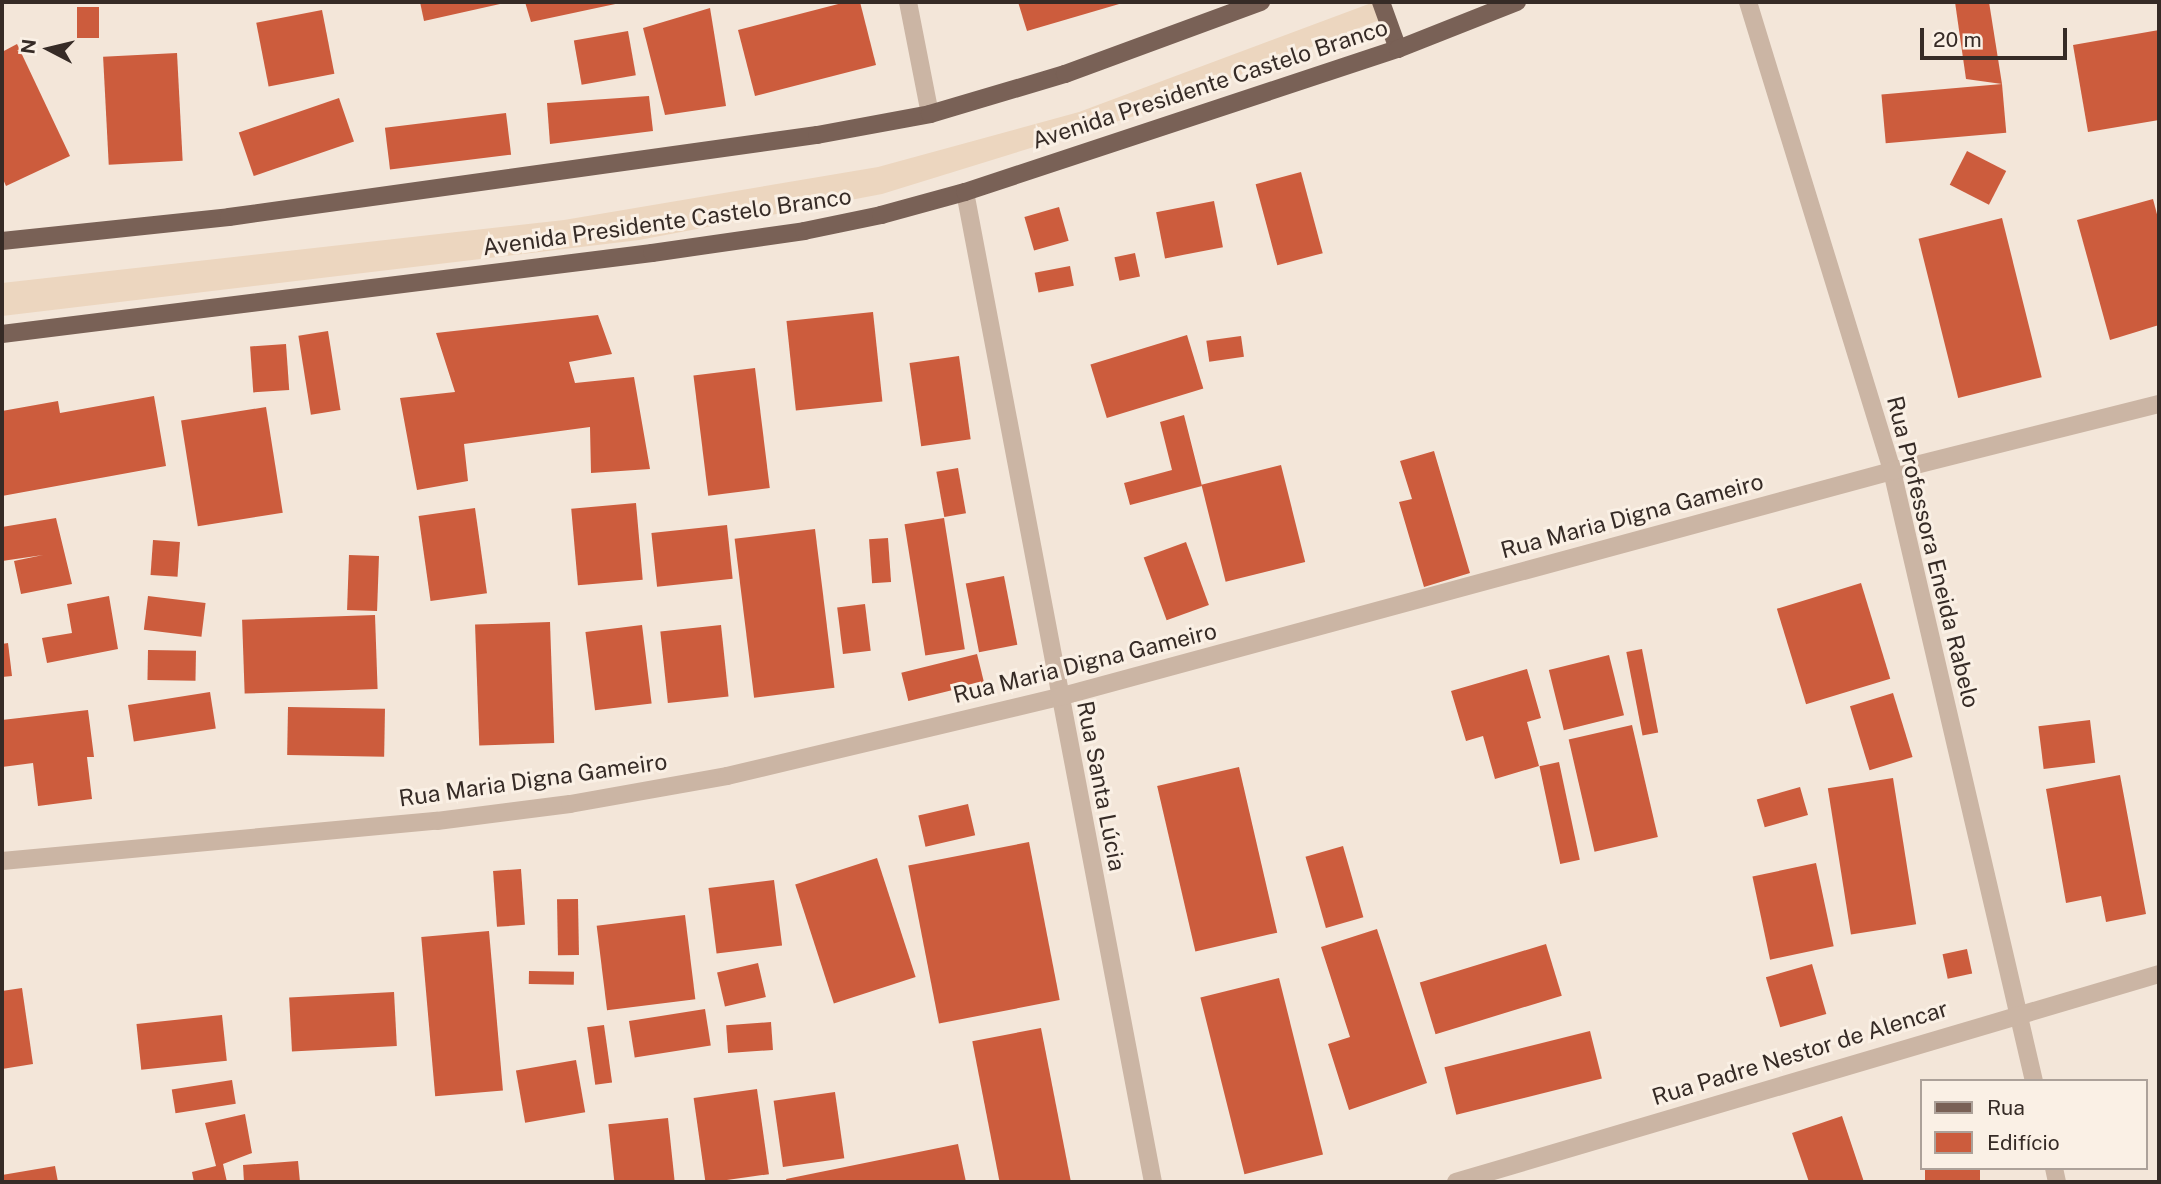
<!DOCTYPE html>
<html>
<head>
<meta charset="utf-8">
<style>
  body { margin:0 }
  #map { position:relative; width:2161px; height:1184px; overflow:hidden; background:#f3e6d9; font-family:"Public Sans",sans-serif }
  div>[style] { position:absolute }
  .plaza>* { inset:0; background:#ecd6bf }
  .building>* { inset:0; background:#cc5c3d; transform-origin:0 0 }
  .minor>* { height:18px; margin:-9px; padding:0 9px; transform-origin:9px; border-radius:9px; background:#cbb5a4 }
  .primary>* { height:18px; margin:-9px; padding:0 9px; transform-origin:9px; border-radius:9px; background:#796156 }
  span { translate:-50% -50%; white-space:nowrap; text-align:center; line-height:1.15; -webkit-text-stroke:6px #faf0e5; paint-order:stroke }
  .street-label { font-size:23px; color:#362b26 }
  .frame { position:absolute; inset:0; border:4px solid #362b26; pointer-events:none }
  .legend { position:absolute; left:1920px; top:1079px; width:228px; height:91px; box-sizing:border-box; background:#faf0e5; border:2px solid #aca199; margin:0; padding:9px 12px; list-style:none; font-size:21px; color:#362b26 }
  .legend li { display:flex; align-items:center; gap:14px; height:35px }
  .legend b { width:35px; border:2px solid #aca199 }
  .north { position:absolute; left:14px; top:14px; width:70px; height:70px; -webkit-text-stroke:5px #faf0e5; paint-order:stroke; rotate:277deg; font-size:19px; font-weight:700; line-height:28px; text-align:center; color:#362b26 }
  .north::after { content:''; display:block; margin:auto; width:24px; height:32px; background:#362b26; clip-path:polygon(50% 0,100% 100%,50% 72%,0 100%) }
  .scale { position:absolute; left:1920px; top:28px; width:147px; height:32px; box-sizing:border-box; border:4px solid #362b26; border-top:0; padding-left:9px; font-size:21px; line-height:24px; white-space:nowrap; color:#362b26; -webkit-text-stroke:5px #faf0e5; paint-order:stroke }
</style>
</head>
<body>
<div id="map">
  <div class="plaza">
    <div style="clip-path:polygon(1374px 2px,1382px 19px,1141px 114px,882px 194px,639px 240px,2px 316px,2px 283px,564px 220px,878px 167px,1079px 112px)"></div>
  </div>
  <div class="building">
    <div style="clip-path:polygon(420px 2px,499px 2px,500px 4px,424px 21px)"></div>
    <div style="clip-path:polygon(525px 2px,620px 2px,620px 3px,531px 22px)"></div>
    <div style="clip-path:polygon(846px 2px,860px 2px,876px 65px,755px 96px,738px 30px)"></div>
    <div style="clip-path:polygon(1018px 2px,1126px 2px,1027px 31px)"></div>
    <div style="clip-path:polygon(1955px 2px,1989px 2px,2002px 84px,1966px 79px)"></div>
    <div style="left:99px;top:7px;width:31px;height:22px;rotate:90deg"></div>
    <div style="clip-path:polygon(710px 8px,726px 106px,665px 115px,643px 28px)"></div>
    <div style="left:322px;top:10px;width:65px;height:67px;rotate:79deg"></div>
    <div style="clip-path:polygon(2159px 30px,2159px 120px,2088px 132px,2073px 45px)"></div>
    <div style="left:628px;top:31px;width:45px;height:55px;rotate:80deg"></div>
    <div style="clip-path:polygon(17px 44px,70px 156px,6px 186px,2px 177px,2px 52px)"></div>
    <div style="left:177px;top:53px;width:108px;height:74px;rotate:87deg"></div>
    <div style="left:2002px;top:84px;width:49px;height:121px;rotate:85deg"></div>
    <div style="clip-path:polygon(649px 96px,653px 131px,550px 144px,547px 103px)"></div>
    <div style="left:339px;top:98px;width:46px;height:106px;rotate:71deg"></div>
    <div style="left:506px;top:113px;width:42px;height:122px;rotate:83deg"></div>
    <div style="left:1967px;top:151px;width:44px;height:38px;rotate:27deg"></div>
    <div style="left:1301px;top:172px;width:84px;height:47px;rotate:75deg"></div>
    <div style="clip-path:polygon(2153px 199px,2159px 222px,2159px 325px,2110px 340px,2077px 220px)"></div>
    <div style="left:1214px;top:201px;width:47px;height:59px;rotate:79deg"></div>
    <div style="left:1059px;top:207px;width:35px;height:36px;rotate:74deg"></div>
    <div style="left:2002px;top:218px;width:164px;height:86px;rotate:76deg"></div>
    <div style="left:1135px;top:253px;width:24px;height:21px;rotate:78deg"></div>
    <div style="left:1070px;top:266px;width:20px;height:36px;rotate:79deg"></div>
    <div style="left:873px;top:312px;width:90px;height:87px;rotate:84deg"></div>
    <div style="clip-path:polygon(598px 315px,612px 354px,569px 362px,575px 383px,634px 377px,650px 469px,591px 473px,590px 427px,464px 444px,468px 481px,417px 490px,400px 398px,455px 392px,436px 333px)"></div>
    <div style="left:328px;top:331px;width:80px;height:30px;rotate:81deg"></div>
    <div style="left:1187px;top:335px;width:56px;height:101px;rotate:73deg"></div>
    <div style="left:1241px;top:336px;width:21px;height:35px;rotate:82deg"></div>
    <div style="left:286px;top:344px;width:46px;height:36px;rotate:86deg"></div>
    <div style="left:959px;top:356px;width:84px;height:50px;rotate:82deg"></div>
    <div style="left:755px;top:368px;width:121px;height:62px;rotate:83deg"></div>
    <div style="clip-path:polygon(154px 396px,166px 466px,2px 496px,2px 411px,58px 401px,60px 413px)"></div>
    <div style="left:266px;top:407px;width:107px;height:86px;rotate:81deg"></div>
    <div style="clip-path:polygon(1184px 415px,1202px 486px,1130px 505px,1124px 483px,1172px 470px,1160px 422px)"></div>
    <div style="clip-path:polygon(1434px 451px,1470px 573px,1424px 587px,1399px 502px,1412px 499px,1400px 461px)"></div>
    <div style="left:1281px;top:465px;width:100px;height:82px;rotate:76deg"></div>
    <div style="left:958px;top:468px;width:46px;height:22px;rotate:80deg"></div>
    <div style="left:636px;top:503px;width:77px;height:65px;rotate:85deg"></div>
    <div style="left:475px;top:508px;width:86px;height:57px;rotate:82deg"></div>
    <div style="clip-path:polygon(56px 518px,72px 584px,21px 594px,14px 561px,43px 555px,2px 561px,2px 527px)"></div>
    <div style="left:944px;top:518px;width:133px;height:40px;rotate:81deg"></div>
    <div style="left:727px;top:525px;width:54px;height:76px;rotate:84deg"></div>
    <div style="left:815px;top:529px;width:160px;height:81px;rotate:83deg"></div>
    <div style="left:888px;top:538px;width:44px;height:19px;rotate:86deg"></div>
    <div style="left:153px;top:540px;width:27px;height:35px;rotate:4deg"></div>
    <div style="left:1186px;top:542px;width:67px;height:45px;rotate:70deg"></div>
    <div style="left:349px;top:555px;width:30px;height:55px;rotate:2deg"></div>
    <div style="left:1004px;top:576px;width:70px;height:39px;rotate:79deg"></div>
    <div style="left:1861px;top:583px;width:100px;height:88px;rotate:73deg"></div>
    <div style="clip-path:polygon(109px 596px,118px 649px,47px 663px,42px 638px,72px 633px,67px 604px)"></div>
    <div style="left:148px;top:596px;width:58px;height:34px;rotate:7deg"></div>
    <div style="left:865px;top:604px;width:47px;height:28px;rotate:83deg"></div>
    <div style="left:375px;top:615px;width:74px;height:133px;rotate:88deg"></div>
    <div style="left:550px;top:622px;width:121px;height:75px;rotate:88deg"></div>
    <div style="left:642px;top:625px;width:79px;height:57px;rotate:83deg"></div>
    <div style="left:721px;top:625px;width:72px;height:61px;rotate:84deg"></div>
    <div style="clip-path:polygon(8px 643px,12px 676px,2px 677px,2px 644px)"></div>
    <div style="left:1642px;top:649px;width:85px;height:16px;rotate:79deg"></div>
    <div style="left:148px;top:650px;width:48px;height:30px;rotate:1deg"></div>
    <div style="left:977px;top:654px;width:29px;height:78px;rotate:76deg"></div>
    <div style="left:1609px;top:655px;width:62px;height:62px;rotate:76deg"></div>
    <div style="clip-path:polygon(1527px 669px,1541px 718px,1527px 722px,1539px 766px,1495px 779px,1483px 736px,1466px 741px,1451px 691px)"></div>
    <div style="left:210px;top:692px;width:37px;height:83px;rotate:81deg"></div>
    <div style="left:1893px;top:693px;width:67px;height:45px;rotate:73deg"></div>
    <div style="left:288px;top:707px;width:97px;height:48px;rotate:1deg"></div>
    <div style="clip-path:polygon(88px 710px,94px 757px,87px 757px,92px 799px,38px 806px,33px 763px,2px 767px,2px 720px)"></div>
    <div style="left:2090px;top:720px;width:43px;height:52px;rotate:83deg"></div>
    <div style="left:1632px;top:725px;width:115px;height:65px;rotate:77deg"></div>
    <div style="left:1559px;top:762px;width:100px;height:20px;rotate:78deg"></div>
    <div style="left:1239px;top:767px;width:170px;height:84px;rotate:77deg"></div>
    <div style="clip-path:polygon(2120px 775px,2146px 914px,2106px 922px,2101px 896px,2066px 903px,2046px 789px)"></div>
    <div style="left:1893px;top:778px;width:148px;height:66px;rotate:81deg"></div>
    <div style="left:1800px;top:787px;width:29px;height:45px;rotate:74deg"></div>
    <div style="left:968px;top:804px;width:32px;height:51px;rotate:77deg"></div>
    <div style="left:1029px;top:842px;width:161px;height:123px;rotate:79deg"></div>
    <div style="left:1343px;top:846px;width:74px;height:39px;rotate:74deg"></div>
    <div style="left:877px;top:858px;width:125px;height:86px;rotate:72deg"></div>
    <div style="left:1816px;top:863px;width:85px;height:65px;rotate:78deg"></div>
    <div style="left:521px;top:869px;width:56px;height:28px;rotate:86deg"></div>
    <div style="left:774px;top:880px;width:66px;height:66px;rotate:83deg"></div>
    <div style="left:578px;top:899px;width:56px;height:21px;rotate:89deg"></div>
    <div style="left:685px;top:915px;width:85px;height:89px;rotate:83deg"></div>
    <div style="clip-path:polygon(1377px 929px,1427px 1083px,1349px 1110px,1328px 1044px,1350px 1037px,1321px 947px)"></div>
    <div style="left:489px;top:931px;width:160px;height:68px;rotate:85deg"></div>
    <div style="left:1546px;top:944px;width:54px;height:132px;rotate:73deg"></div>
    <div style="left:1967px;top:949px;width:25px;height:25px;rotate:78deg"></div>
    <div style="left:758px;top:963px;width:35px;height:42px;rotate:77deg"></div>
    <div style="left:1812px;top:964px;width:52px;height:48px;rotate:74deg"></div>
    <div style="left:529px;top:971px;width:45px;height:13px;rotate:1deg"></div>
    <div style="left:1279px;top:978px;width:182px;height:81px;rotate:76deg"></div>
    <div style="clip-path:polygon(22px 988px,33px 1064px,2px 1069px,2px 991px)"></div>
    <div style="left:394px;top:992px;width:54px;height:105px;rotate:87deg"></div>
    <div style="left:705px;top:1009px;width:37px;height:77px;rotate:81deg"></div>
    <div style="left:222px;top:1015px;width:46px;height:86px;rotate:84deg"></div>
    <div style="left:771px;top:1022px;width:28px;height:45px;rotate:86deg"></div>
    <div style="left:604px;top:1025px;width:58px;height:17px;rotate:82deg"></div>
    <div style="left:1041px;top:1028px;width:157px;height:70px;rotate:79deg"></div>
    <div style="left:1590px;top:1031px;width:49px;height:150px;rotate:76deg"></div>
    <div style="left:576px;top:1060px;width:53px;height:61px;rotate:80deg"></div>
    <div style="left:232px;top:1080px;width:24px;height:61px;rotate:81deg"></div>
    <div style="left:757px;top:1089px;width:86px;height:64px;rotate:82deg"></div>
    <div style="left:835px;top:1092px;width:67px;height:62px;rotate:82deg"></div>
    <div style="clip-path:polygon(245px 1114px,252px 1153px,223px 1164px,227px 1182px,194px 1182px,192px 1172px,216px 1166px,205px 1123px)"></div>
    <div style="clip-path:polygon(1842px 1116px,1864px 1182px,1809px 1182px,1792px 1133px)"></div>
    <div style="left:668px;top:1118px;width:64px;height:60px;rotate:84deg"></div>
    <div style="clip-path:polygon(958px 1144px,966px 1182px,787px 1182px,786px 1179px)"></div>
    <div style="clip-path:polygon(298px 1161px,300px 1182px,244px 1182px,243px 1165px)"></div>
    <div style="clip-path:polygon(55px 1166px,58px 1182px,2px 1182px,2px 1175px)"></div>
    <div style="left:1925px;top:1168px;width:55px;height:15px"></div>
  </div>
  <div class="minor">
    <div style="left:908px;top:2px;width:114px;rotate:78.9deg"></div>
    <div style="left:1748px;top:2px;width:491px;rotate:72.9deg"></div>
    <div style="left:1892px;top:471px;width:626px;rotate:76.9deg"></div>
    <div style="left:965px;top:192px;width:1008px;rotate:79.25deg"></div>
    <div style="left:2px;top:861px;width:437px;rotate:-5.3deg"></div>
    <div style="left:437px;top:821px;width:134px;rotate:-7.3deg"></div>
    <div style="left:570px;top:804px;width:159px;rotate:-10.1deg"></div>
    <div style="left:727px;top:776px;width:341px;rotate:-13.4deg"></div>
    <div style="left:1059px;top:697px;width:863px;rotate:-15.18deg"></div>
    <div style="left:1892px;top:471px;width:275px;rotate:-14.1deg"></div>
    <div style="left:2054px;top:1168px;width:14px;rotate:78deg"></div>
    <div style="left:1456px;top:1182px;width:733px;rotate:-16.48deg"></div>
  </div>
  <div class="primary">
    <div style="left:1381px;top:2px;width:50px;rotate:70.1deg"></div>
    <div style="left:2px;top:241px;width:228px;rotate:-6deg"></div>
    <div style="left:229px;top:217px;width:594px;rotate:-7.94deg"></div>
    <div style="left:817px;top:135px;width:115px;rotate:-10.5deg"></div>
    <div style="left:930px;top:114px;width:141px;rotate:-16.5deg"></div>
    <div style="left:1065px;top:74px;width:209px;rotate:-20.2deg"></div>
    <div style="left:2px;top:334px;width:655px;rotate:-7.1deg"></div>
    <div style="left:652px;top:253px;width:154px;rotate:-8.2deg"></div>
    <div style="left:804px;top:231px;width:79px;rotate:-11.7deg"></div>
    <div style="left:881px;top:215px;width:87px;rotate:-15.3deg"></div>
    <div style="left:965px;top:192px;width:456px;rotate:-18.3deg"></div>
    <div style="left:1398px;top:49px;width:128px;rotate:-21.6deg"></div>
  </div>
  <div class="street-label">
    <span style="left:1210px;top:84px;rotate:-18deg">Avenida Presidente Castelo Branco</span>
    <span style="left:667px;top:222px;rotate:-8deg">Avenida Presidente Castelo Branco</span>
    <span style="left:1632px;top:516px;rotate:-15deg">Rua Maria Digna Gameiro</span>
    <span style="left:1933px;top:552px;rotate:76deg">Rua Professora Eneida Rabelo</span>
    <span style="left:1085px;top:663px;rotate:-14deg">Rua Maria Digna Gameiro</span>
    <span style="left:533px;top:780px;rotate:-8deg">Rua Maria Digna Gameiro</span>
    <span style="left:1101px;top:786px;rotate:79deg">Rua Santa Lúcia</span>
    <span style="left:1800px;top:1053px;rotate:-17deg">Rua Padre Nestor de Alencar</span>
  </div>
  <div class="frame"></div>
  <ul class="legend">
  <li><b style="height:9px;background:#796156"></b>Rua</li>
  <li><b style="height:19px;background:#cc5c3d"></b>Edifício</li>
  </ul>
  <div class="north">N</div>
  <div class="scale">20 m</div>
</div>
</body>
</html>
